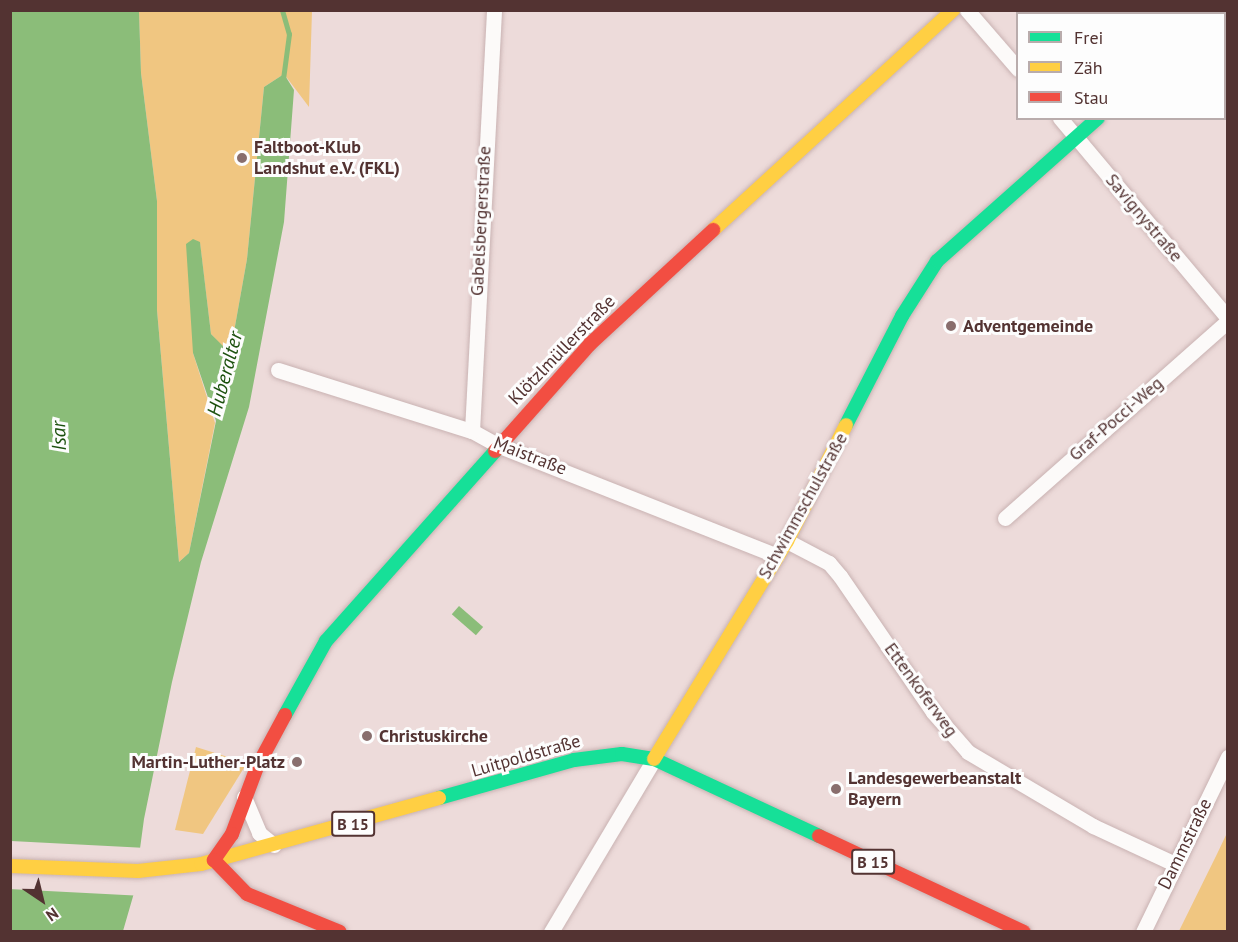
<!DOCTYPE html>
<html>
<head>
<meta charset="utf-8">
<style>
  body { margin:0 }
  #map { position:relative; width:1238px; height:942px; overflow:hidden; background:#eddbda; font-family:"PT Sans",sans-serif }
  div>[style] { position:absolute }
  .green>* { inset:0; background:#f0c681 }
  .water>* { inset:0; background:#8bbd79; transform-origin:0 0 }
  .pier>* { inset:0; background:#eddbda; transform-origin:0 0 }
  .stream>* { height:5px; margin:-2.5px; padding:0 2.5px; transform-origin:2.5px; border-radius:2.5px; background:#8bbd79 }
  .roads { filter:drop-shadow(0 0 2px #c9b2b2) drop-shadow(0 0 2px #c9b2b2) }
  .street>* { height:15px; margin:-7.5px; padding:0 7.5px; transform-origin:7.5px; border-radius:7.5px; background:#fcfaf9 }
  .fast>* { height:14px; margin:-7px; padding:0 7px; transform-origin:7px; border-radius:7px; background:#16e098 }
  .slow>* { height:14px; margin:-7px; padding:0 7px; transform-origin:7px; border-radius:7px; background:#ffcf43 }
  .jam>* { height:14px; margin:-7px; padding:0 7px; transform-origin:7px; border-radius:7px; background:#f24e42 }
  .dots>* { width:16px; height:16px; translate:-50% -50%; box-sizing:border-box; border:3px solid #fdfdfd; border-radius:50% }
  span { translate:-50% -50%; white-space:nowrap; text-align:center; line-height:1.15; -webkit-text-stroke:6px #fdfdfd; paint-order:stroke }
  .shield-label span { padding:2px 4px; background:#fdfdfd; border:2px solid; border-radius:4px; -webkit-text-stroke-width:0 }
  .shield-label { font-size:16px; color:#533332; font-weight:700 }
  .poi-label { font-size:18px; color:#533332; font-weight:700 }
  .left { translate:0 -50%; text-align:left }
  .right { translate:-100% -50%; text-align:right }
  .street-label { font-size:18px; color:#533332 }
  .water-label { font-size:20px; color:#1c510e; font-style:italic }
  .frame { position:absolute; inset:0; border:12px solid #533332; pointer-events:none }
  .legend { position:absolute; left:1016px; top:12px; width:210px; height:108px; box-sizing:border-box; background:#fdfdfd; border:2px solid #b9acac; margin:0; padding:8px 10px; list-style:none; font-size:18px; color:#533332 }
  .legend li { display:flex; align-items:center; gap:12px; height:30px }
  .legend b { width:30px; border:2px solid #b9acac }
  .north { position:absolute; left:12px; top:870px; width:60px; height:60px; -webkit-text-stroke:4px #fdfdfd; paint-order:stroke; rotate:145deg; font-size:16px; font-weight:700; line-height:24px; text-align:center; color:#533332 }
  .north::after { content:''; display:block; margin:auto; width:21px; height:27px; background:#533332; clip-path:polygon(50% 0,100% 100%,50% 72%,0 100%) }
</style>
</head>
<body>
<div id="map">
  <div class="green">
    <div style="clip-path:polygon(139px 11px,312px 11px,309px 107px,284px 74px,264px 87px,247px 259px,232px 343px,224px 348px,211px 334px,200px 243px,193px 353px,215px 423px,189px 553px,179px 562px,157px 310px,157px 201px,141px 73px)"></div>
    <div style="clip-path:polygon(196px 747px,247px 763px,203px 834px,175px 830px)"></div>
    <div style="clip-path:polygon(1227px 833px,1227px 931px,1179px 931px,1217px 854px)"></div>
  </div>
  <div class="water">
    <div style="clip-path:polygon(10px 11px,139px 11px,141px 73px,157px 201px,157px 310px,179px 562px,189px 553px,216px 421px,193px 353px,186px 244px,193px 239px,200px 242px,211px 334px,225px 348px,232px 343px,247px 259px,264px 87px,284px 74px,294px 90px,284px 222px,249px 407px,201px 562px,172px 682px,144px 819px,134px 893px,123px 931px,11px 931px)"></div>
    <div style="left:459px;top:606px;width:32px;height:11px;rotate:41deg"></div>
  </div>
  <div class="pier">
    <div style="left:11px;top:841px;width:131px;height:48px;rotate:3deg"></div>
  </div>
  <div class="stream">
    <div style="left:282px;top:10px;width:25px;rotate:74deg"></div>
    <div style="left:289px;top:34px;width:45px;rotate:97.6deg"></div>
  </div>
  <div class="roads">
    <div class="street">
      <div style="left:967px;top:10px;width:78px;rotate:49.2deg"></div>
      <div style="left:1060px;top:118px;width:261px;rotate:50deg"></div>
      <div style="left:278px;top:370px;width:203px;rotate:17.5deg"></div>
      <div style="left:472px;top:431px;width:29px;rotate:29deg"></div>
      <div style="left:497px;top:445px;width:301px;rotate:21.6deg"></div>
      <div style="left:472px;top:431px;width:422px;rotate:-87deg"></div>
      <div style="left:1005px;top:518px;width:298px;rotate:-41.5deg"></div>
      <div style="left:787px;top:541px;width:47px;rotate:27.6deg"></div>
      <div style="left:829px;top:563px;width:17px;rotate:50deg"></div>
      <div style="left:840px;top:576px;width:165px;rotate:55.6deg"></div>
      <div style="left:933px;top:712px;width:53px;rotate:48.8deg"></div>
      <div style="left:968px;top:752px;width:145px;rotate:30.6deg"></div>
      <div style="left:1093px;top:826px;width:90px;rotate:24.9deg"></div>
      <div style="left:244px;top:797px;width:39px;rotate:67deg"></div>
      <div style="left:259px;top:833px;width:19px;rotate:39deg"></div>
      <div style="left:551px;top:932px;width:201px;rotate:-59.2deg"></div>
      <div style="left:1143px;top:932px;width:195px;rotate:-64.1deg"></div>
    </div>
    <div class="fast">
      <div style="left:846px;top:425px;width:123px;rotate:-62.8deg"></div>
      <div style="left:902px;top:316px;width:65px;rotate:-57.5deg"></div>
      <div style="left:937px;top:261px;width:215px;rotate:-41.6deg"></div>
      <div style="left:285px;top:715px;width:85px;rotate:-61deg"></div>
      <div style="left:326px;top:641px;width:254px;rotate:-48.3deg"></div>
      <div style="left:439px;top:798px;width:140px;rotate:-15.7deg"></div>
      <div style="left:574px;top:760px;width:48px;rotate:-7.1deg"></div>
      <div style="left:622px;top:754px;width:32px;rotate:9deg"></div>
      <div style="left:654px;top:759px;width:182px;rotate:25deg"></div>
    </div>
    <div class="slow">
      <div style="left:713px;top:230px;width:326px;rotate:-42.5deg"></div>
      <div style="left:654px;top:759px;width:255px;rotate:-58.6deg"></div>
      <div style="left:787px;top:541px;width:130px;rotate:-63deg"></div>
      <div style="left:10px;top:866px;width:128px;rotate:2.2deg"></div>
      <div style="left:138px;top:871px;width:63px;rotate:-6.3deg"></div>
      <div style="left:201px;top:864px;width:247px;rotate:-15.5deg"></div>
    </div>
    <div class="jam">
      <div style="left:1175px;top:14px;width:4px;rotate:-63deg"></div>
      <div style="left:495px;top:451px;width:143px;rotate:-48.4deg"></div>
      <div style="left:590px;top:344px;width:168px;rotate:-42.8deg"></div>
      <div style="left:285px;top:715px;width:59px;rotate:118.3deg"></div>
      <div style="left:257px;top:767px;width:72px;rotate:110.5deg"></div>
      <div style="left:232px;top:834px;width:32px;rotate:125deg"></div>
      <div style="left:214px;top:860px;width:47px;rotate:45.9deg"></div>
      <div style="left:247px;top:894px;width:100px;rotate:22.2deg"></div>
      <div style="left:819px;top:836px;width:226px;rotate:25.1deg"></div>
    </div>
  </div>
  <div class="dots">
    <div style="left:242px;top:158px;background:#896e6d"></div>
    <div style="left:951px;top:326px;background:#896e6d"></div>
    <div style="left:367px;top:736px;background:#896e6d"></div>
    <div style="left:297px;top:762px;background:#896e6d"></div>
    <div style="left:836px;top:789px;background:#896e6d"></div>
  </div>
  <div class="shield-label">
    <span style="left:353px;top:824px">B 15</span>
    <span style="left:873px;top:862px">B 15</span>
  </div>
  <div class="poi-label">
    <span class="left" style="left:254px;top:158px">Faltboot-Klub<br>Landshut e.V. (FKL)</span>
    <span class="left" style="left:963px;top:326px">Adventgemeinde</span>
    <span class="left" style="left:379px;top:736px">Christuskirche</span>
    <span class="right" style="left:285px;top:762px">Martin-Luther-Platz</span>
    <span class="left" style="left:848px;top:789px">Landesgewerbeanstalt<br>Bayern</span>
  </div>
  <div class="street-label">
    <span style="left:1144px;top:218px;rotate:50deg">Savignystraße</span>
    <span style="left:481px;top:221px;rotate:-87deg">Gabelsbergerstraße</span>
    <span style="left:562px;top:350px;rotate:-46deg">Klötzlmüllerstraße</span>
    <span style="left:1116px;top:419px;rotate:-41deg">Graf-Pocci-Weg</span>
    <span style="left:530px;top:456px;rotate:21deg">Maistraße</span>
    <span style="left:803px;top:506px;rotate:-61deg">Schwimmschulstraße</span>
    <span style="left:921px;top:690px;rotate:54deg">Ettenkoferweg</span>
    <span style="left:526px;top:756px;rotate:-16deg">Luitpoldstraße</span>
    <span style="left:1185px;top:844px;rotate:-64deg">Dammstraße</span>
  </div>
  <div class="water-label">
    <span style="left:225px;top:374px;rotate:-75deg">Huberalter</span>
    <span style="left:59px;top:436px;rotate:-92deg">Isar</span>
  </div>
  <div class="frame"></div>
  <ul class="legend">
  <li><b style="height:8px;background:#16e098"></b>Frei</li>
  <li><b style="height:8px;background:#ffcf43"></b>Zäh</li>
  <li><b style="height:8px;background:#f24e42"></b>Stau</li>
  </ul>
  <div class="north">N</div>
</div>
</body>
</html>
